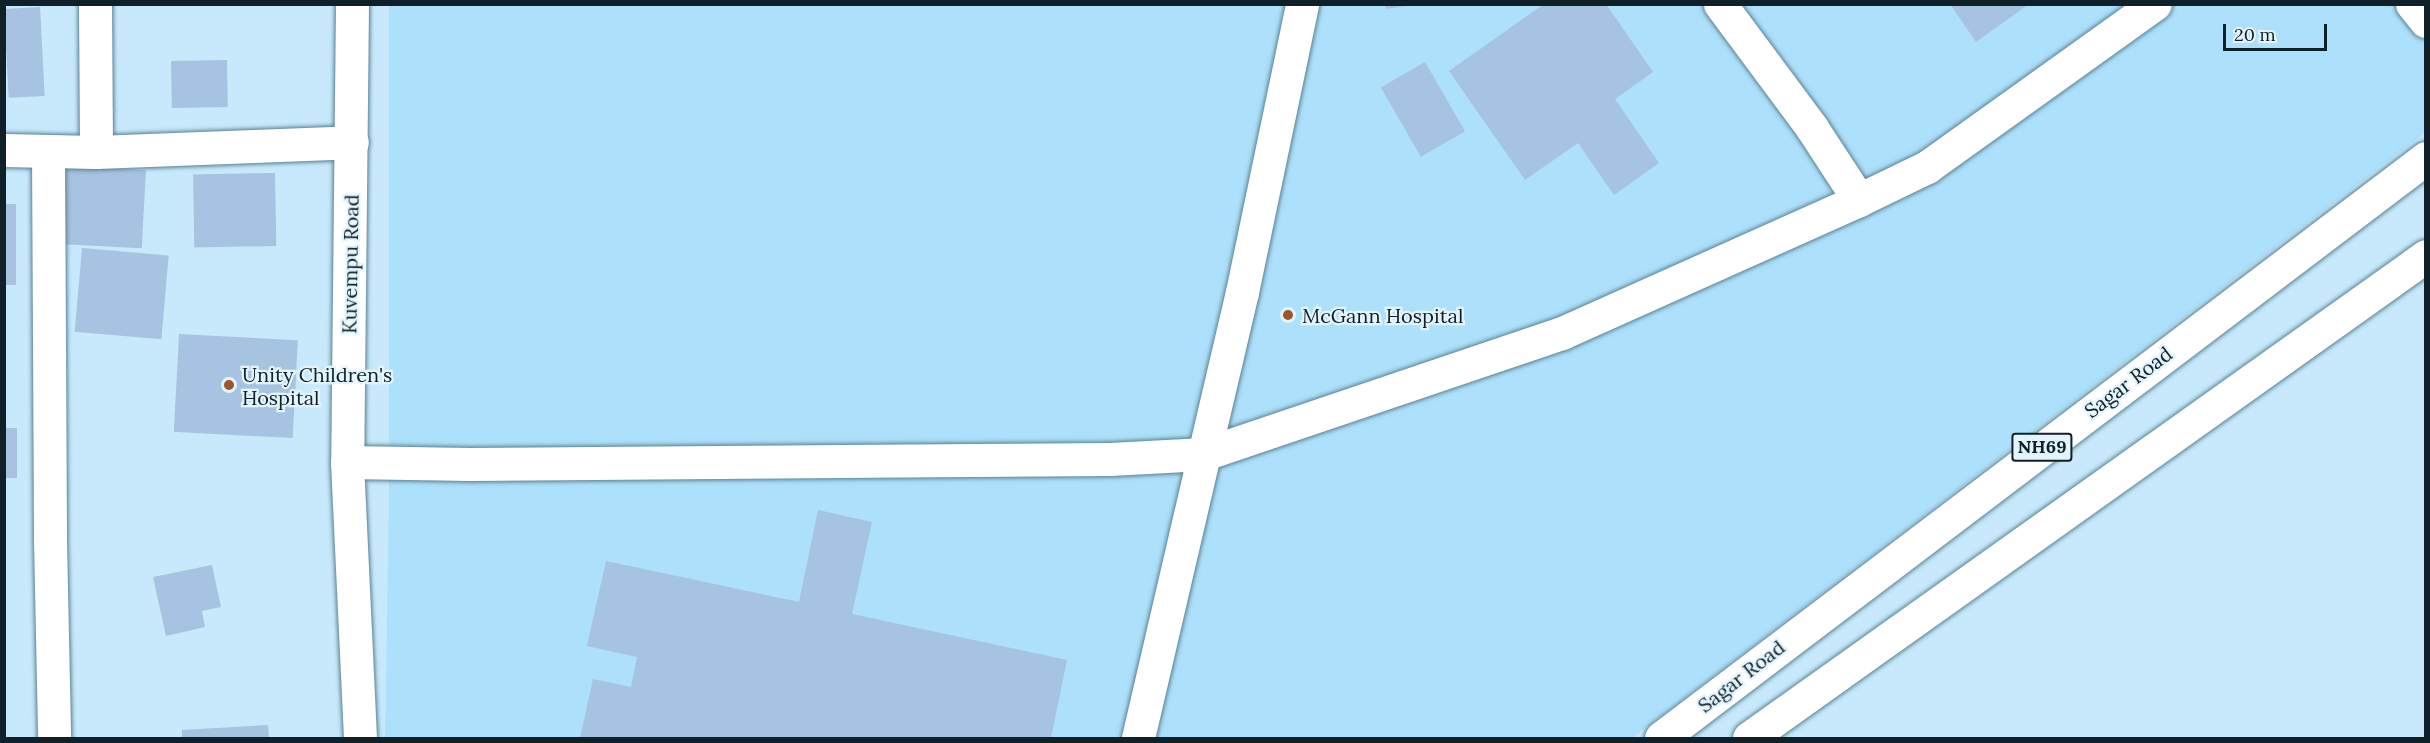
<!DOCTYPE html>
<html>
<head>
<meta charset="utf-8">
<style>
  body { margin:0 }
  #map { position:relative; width:2430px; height:743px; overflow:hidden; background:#c7e9fb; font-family:Lora,serif }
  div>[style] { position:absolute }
  .built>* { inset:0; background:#ade0fa }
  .building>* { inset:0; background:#a6c3e1; transform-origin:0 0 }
  .roads { filter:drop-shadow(0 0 2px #5a8295) drop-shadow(0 0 2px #5a8295) }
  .minor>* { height:33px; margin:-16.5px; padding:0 16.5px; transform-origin:16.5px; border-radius:16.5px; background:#fff }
  .secondary>* { height:33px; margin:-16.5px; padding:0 16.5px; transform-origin:16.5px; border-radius:16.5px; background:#fff }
  .trunk>* { height:33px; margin:-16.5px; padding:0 16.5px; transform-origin:16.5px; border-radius:16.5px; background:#fff }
  .dots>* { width:16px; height:16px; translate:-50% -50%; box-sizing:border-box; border:3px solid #e3f4fd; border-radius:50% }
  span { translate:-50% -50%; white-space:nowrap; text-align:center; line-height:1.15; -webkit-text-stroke:4.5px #e3f4fd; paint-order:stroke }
  .shield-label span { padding:2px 4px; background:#e3f4fd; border:2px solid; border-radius:4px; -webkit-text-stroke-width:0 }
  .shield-label { font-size:18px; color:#102028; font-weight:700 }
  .street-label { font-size:20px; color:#102028 }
  .poi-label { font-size:20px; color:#102028 }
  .left { translate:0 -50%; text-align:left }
  .frame { position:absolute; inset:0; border:6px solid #102028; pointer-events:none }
  .scale { position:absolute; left:2223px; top:24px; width:104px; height:27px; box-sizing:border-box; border:3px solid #102028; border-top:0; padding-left:8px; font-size:18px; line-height:21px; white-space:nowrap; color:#102028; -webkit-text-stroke:4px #e3f4fd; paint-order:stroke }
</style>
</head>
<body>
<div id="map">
  <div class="built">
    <div style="clip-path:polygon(389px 5px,2425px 5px,2425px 133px,1632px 738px,385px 738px,389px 497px)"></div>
  </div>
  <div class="building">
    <div style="clip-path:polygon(1385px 4px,1405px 4px,1405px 6px,1386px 9px)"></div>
    <div style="clip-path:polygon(1544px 4px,1606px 4px,1653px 72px,1615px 99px,1659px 163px,1614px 195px,1578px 143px,1525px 180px,1449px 71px)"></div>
    <div style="clip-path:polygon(1950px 4px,2029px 4px,1976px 42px)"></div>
    <div style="left:40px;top:7px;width:89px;height:36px;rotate:87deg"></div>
    <div style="left:227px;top:60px;width:47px;height:56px;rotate:89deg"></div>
    <div style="left:1425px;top:62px;width:80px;height:51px;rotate:60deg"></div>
    <div style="left:63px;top:166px;width:83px;height:78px;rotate:3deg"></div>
    <div style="left:275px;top:173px;width:73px;height:82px;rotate:89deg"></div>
    <div style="left:4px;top:204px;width:12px;height:81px"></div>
    <div style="left:82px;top:248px;width:87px;height:84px;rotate:5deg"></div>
    <div style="left:179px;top:334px;width:119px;height:98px;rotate:3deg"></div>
    <div style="left:4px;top:428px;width:13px;height:50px"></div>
    <div style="clip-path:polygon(818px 510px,872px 522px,852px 614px,1067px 660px,1051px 738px,580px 738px,593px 679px,631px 687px,637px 657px,587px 646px,606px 561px,799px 602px)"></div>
    <div style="clip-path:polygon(212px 565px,221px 607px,202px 611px,205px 627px,166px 636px,153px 577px)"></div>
    <div style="clip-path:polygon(268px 725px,269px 738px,182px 738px,182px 730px)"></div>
  </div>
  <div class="roads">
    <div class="minor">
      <div style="left:95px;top:4px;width:148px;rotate:89.6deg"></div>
      <div style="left:1720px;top:4px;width:154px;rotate:53.4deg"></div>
      <div style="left:1812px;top:128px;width:86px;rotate:56.9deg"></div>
      <div style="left:2412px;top:4px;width:22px;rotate:51deg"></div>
      <div style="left:4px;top:150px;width:92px;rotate:1.2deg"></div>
      <div style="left:96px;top:152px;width:256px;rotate:-2.2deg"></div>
      <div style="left:48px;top:151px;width:389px;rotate:89.7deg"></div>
      <div style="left:50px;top:540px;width:198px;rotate:88.8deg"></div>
      <div style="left:347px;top:462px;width:123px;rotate:0.9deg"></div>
      <div style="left:470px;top:464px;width:640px;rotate:-0.45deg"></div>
      <div style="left:1110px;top:459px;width:94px;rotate:-3deg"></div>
      <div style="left:1204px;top:454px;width:166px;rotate:-76.8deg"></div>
      <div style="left:1242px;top:292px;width:294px;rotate:-78.2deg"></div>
      <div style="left:1138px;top:738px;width:292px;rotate:-76.9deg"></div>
      <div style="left:1204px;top:454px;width:378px;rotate:-18.7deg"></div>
      <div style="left:1562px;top:333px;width:325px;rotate:-24.1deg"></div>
      <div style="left:1859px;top:200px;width:76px;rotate:-25.9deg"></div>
      <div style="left:1927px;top:167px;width:280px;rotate:-35.6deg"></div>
    </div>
    <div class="secondary">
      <div style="left:352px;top:4px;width:458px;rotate:90.6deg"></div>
      <div style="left:347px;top:462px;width:276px;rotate:87.3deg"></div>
    </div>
    <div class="trunk">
      <div style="left:1661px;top:738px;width:960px;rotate:-37.17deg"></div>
      <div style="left:1749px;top:738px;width:831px;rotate:-35.45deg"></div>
    </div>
  </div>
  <div class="dots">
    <div style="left:1288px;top:315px;background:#9b562a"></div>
    <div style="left:229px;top:385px;background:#9b562a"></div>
  </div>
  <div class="shield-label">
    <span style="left:2042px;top:447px">NH69</span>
  </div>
  <div class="street-label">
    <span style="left:350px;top:264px;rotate:-89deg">Kuvempu Road</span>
    <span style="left:2128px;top:382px;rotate:-37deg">Sagar Road</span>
    <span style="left:1741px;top:676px;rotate:-38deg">Sagar Road</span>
  </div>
  <div class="poi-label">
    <span class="left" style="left:1302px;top:315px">McGann Hospital</span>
    <span class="left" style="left:242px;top:386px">Unity Children's<br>Hospital</span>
  </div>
  <div class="frame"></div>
  <div class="scale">20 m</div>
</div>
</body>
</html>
